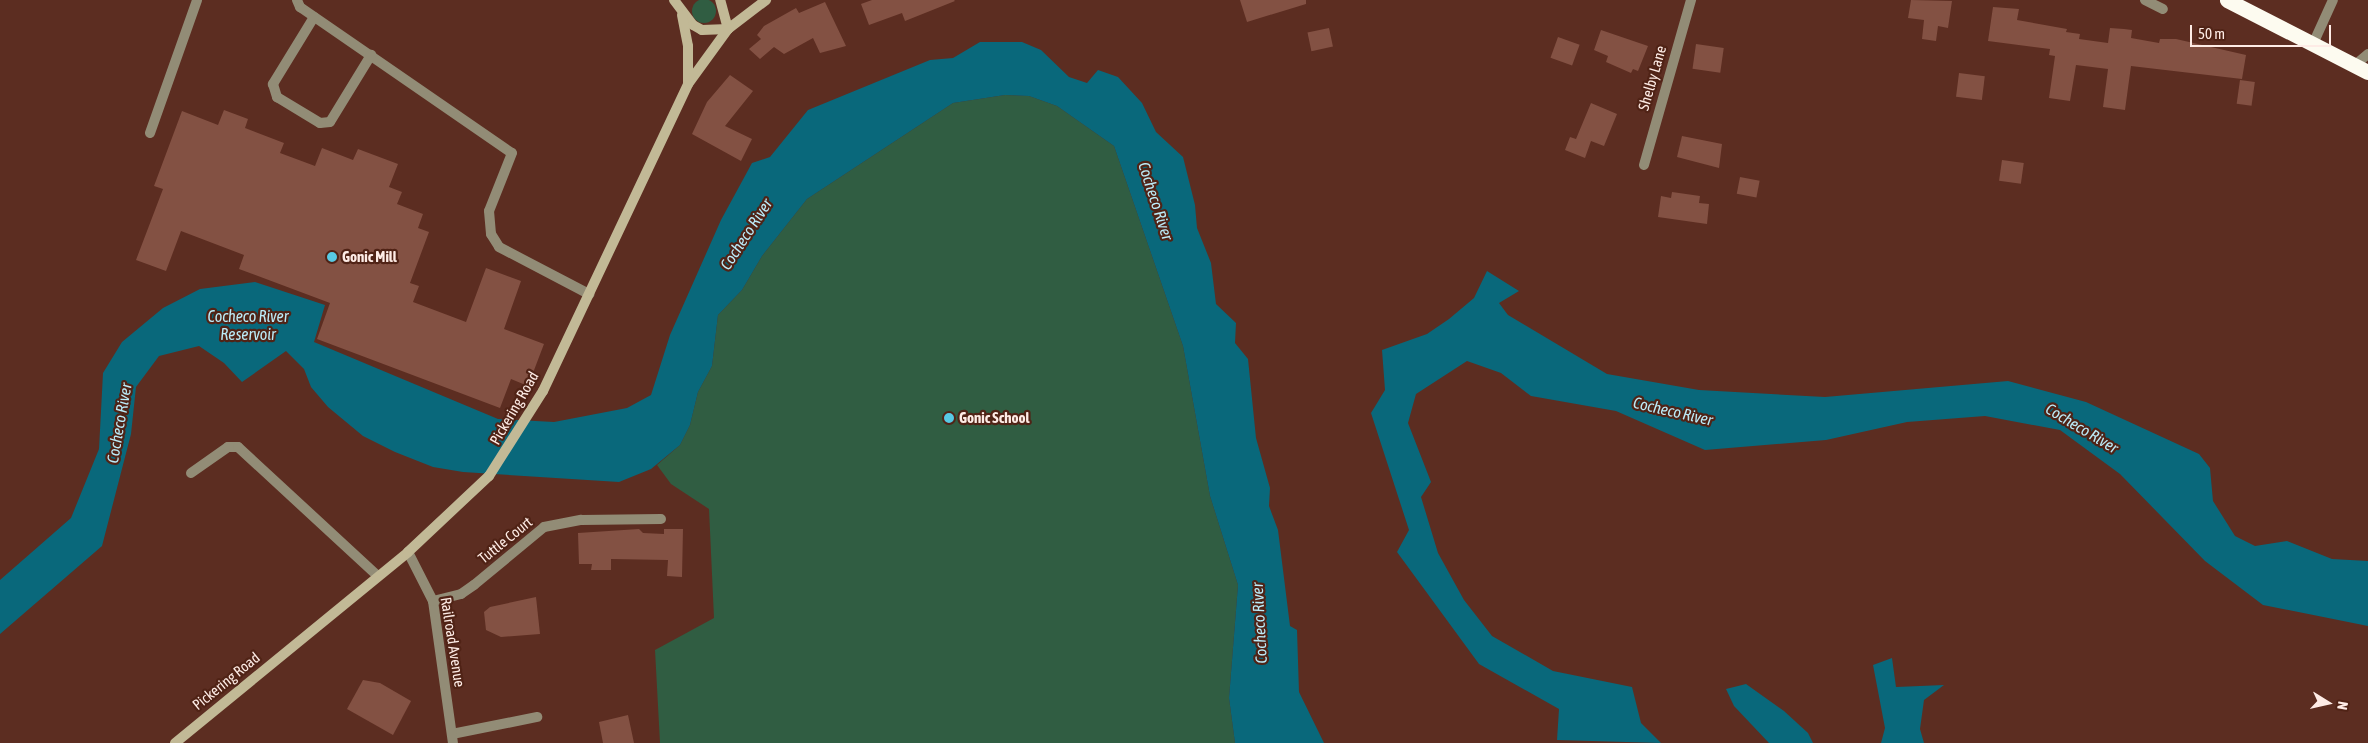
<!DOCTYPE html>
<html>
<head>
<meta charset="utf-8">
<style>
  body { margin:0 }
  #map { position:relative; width:2368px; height:743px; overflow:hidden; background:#5c2d21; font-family:"Asap Condensed",sans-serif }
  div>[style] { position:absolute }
  .green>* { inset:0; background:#305d42 }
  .round { border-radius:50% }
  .water>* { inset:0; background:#09687b }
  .building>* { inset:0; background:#835143; transform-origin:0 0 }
  .lane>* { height:10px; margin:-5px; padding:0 5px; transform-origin:5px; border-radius:5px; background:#928c76 }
  .street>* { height:10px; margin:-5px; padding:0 5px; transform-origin:5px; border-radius:5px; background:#928c76 }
  .secondary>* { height:10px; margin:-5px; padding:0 5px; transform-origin:5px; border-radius:5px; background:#c2b996 }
  .highway>* { height:15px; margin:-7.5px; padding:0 7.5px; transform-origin:7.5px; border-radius:7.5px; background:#fdfbf0 }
  .dots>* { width:14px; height:14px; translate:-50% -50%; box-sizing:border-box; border:2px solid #502316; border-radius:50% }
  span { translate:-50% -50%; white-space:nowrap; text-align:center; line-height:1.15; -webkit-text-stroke:4.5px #502316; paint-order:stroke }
  .street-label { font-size:15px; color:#feece6 }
  .poi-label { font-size:15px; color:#feece6; font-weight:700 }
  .left { translate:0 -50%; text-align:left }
  .water-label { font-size:16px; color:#bbecf9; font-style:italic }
  .north { position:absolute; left:2303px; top:678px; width:50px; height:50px; -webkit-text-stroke:4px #502316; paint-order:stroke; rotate:100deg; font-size:14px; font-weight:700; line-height:20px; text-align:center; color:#feece6 }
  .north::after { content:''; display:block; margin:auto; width:18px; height:22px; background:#feece6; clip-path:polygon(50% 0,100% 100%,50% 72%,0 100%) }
  .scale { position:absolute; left:2190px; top:25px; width:141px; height:22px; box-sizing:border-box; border:2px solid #feece6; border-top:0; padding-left:6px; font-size:15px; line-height:18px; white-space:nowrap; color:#feece6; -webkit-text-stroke:4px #502316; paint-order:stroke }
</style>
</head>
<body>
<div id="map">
  <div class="green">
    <div class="round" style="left:692px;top:-1px;width:24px;height:24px"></div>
    <div style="clip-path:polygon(1005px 95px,1029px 96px,1057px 106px,1114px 146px,1183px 346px,1210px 496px,1238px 585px,1229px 698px,1235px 743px,660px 743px,655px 650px,714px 618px,709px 509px,671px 484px,657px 465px,680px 445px,690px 425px,698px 392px,712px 366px,718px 315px,742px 290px,762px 256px,807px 199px,953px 103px)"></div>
  </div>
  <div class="water">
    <div style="clip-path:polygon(980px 42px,1022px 42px,1041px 50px,1069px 77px,1087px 83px,1098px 70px,1118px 77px,1142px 103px,1156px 132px,1183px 157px,1195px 205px,1197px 228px,1211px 263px,1216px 304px,1236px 323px,1235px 343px,1248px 359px,1256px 438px,1270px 488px,1269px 506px,1278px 530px,1290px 626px,1297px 630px,1299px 692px,1324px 743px,1235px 743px,1229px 698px,1238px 585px,1210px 496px,1183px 346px,1114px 146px,1057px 106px,1029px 96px,1005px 95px,953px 103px,807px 199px,762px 256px,742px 290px,718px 315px,712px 366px,698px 392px,690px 425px,680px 445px,651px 469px,619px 482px,463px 472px,433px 467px,395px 452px,363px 436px,328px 407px,311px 387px,304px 369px,286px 351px,242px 382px,224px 363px,199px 346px,159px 356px,136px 387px,131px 434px,102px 546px,0 634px,0 580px,71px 518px,99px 449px,103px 373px,122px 342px,163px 308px,200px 289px,255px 282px,325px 305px,314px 342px,498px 419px,554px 422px,627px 408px,651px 395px,670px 335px,721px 220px,752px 163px,770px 157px,808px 110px,930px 60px,953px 58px)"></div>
    <div style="clip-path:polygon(1487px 271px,1519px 291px,1499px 303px,1508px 315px,1607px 374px,1699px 390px,1825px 397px,2008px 381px,2086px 402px,2199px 454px,2210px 468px,2213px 501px,2235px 536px,2255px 546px,2287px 541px,2332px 559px,2368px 561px,2368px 626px,2263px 605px,2205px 561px,2120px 474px,2060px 430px,1985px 416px,1907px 422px,1826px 440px,1705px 450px,1616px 411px,1531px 396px,1501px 373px,1467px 361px,1416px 394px,1408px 423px,1431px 482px,1421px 497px,1438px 553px,1464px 600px,1492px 636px,1553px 671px,1632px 687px,1641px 723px,1661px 743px,1557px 740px,1559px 709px,1479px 664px,1397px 552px,1409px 530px,1371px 413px,1385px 390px,1382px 350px,1427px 334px,1449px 319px,1474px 298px)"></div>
    <div style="clip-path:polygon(1892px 658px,1896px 687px,1944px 685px,1924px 700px,1920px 729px,1924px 743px,1881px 743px,1885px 728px,1873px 665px)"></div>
    <div style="clip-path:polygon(1746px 684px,1784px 711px,1808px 733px,1813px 743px,1769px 743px,1734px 706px,1726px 689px)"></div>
  </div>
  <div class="building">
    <div style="clip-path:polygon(872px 0,954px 0,955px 1px,905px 21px,902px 13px,869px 25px,861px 4px)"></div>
    <div style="clip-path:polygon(1240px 0,1306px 0,1306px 4px,1247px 22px)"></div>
    <div style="clip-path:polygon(1911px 0,1952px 1px,1948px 28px,1938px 26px,1936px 41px,1922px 39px,1924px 20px,1908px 18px)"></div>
    <div style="clip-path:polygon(825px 2px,846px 46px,820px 53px,813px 38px,784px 54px,774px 47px,760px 59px,749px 49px,761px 39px,757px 35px,764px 26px,796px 8px,799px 13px)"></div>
    <div style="clip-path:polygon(1993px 7px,2019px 9px,2017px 20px,2067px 29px,2066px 32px,2080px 34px,2079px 39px,2108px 43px,2110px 28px,2124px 29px,2132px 30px,2131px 38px,2159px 43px,2160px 39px,2176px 39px,2246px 55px,2242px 79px,2131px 66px,2125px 110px,2103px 107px,2108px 69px,2076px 65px,2070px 101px,2049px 98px,2055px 56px,2049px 55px,2050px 49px,1988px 41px)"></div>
    <div style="left:1329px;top:28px;width:19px;height:22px;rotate:78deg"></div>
    <div style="clip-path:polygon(1601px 30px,1648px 46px,1638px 71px,1633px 69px,1631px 73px,1606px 62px,1608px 56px,1594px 50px)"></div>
    <div style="left:1558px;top:37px;width:23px;height:22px;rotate:20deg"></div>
    <div style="left:1696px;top:44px;width:28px;height:25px;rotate:8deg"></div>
    <div style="left:1959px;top:73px;width:26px;height:24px;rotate:7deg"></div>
    <div style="clip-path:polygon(730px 75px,753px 91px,725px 126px,752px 139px,741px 161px,692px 134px,707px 102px)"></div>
    <div style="left:2240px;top:80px;width:15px;height:24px;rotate:8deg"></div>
    <div style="clip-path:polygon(1591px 103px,1617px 114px,1604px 146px,1591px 141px,1585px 158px,1565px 150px,1570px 137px,1576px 139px)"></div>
    <div style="clip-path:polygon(224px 110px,248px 119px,245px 128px,284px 143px,280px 153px,315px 166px,322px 148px,353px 160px,358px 149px,398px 164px,389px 187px,402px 192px,397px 204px,423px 214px,418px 228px,429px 232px,410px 283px,419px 286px,413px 302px,466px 322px,486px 268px,521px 281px,504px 329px,544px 344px,528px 386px,511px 379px,500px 408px,317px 339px,330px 303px,239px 269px,244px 255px,181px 231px,166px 271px,136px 260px,163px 189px,154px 186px,182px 111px,218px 125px)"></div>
    <div style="clip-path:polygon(1682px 136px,1722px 144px,1719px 168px,1677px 157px)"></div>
    <div style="left:2002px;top:160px;width:22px;height:21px;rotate:8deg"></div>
    <div style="left:1740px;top:177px;width:20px;height:17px;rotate:11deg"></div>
    <div style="clip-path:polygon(1672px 192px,1700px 196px,1699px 203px,1709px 204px,1707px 224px,1658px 217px,1661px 196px,1671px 198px)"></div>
    <div style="clip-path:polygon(639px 529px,643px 533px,664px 534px,664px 529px,683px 529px,682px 577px,667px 576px,668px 560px,611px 559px,611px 570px,591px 570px,592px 564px,579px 564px,578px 533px)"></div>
    <div style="clip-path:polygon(536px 597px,540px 634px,501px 637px,486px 630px,484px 612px,490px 607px)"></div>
    <div style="clip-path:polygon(363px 680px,380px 683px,411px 701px,393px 735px,347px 709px)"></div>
    <div style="clip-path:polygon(628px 715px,634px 743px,603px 743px,599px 722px)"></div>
  </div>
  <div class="lane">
    <div style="left:297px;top:0;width:8px;rotate:67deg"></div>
    <div style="left:300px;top:7px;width:257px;rotate:34.6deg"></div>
    <div style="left:512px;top:153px;width:62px;rotate:111.6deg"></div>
    <div style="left:489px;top:211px;width:23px;rotate:85deg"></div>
    <div style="left:491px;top:234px;width:15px;rotate:58deg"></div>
    <div style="left:499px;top:247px;width:102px;rotate:27.6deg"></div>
    <div style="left:314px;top:17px;width:79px;rotate:121.5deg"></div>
    <div style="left:273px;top:84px;width:14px;rotate:73deg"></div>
    <div style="left:277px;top:97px;width:50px;rotate:31.2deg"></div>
    <div style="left:320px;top:123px;width:10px;rotate:-6deg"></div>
    <div style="left:330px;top:122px;width:79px;rotate:-58.5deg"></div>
    <div style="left:2313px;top:44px;width:48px;rotate:-65.6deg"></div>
    <div style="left:150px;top:133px;width:141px;rotate:-70.5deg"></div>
    <div style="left:191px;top:473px;width:45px;rotate:-35.1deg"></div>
    <div style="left:228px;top:447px;width:10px"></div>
    <div style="left:238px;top:447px;width:190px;rotate:42.7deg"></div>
    <div style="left:452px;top:734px;width:87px;rotate:-11.3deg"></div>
  </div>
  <div class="street">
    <div style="left:2145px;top:0;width:20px;rotate:27deg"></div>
    <div style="left:2355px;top:65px;width:17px;rotate:-40deg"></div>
    <div style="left:1644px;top:165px;width:172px;rotate:-74.1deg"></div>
    <div style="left:408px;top:552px;width:55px;rotate:63deg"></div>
    <div style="left:433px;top:601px;width:143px;rotate:82deg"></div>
    <div style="left:433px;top:601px;width:29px;rotate:-14deg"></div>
    <div style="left:461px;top:594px;width:16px;rotate:-35deg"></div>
    <div style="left:474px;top:585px;width:91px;rotate:-39.6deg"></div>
    <div style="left:544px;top:527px;width:38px;rotate:-11deg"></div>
    <div style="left:581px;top:520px;width:80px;rotate:-0.7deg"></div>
  </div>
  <div class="secondary">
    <div style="left:674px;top:0;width:31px;rotate:53deg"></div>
    <div style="left:693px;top:25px;width:10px;rotate:29deg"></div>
    <div style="left:702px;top:30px;width:26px;rotate:-2deg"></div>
    <div style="left:728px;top:29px;width:30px;rotate:-105deg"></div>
    <div style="left:682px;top:15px;width:32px;rotate:79deg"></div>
    <div style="left:688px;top:46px;width:37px;rotate:90deg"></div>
    <div style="left:175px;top:743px;width:301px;rotate:-39.3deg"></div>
    <div style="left:408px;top:552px;width:111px;rotate:-43.2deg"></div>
    <div style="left:489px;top:476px;width:101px;rotate:-57.6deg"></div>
    <div style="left:543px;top:391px;width:340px;rotate:-64.7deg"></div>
    <div style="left:688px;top:84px;width:68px;rotate:-54deg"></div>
    <div style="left:728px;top:29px;width:48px;rotate:-37.3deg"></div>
  </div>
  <div class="highway">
    <div style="left:2227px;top:0;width:158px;rotate:27.1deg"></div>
  </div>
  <div class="dots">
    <div style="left:332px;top:257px;background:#58c9e3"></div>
    <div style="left:949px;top:418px;background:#58c9e3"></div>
  </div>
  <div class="street-label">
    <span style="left:1652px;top:78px;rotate:-74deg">Shelby Lane</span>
    <span style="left:514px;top:408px;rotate:-60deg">Pickering Road</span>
    <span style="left:505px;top:540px;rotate:-39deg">Tuttle Court</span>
    <span style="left:453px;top:642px;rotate:81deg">Railroad Avenue</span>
    <span style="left:226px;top:681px;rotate:-39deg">Pickering Road</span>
  </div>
  <div class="poi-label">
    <span class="left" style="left:342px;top:257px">Gonic Mill</span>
    <span class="left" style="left:959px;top:418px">Gonic School</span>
  </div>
  <div class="water-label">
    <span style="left:1156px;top:201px;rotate:72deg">Cocheco River</span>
    <span style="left:746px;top:234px;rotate:-57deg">Cocheco River</span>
    <span style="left:248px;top:325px">Cocheco River<br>Reservoir</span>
    <span style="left:1673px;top:411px;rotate:13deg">Cocheco River</span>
    <span style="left:119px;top:423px;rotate:-80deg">Cocheco River</span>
    <span style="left:2082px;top:428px;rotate:31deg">Cocheco River</span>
    <span style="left:1259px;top:623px;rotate:-93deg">Cocheco River</span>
  </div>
  <div class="north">N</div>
  <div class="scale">50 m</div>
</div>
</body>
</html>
